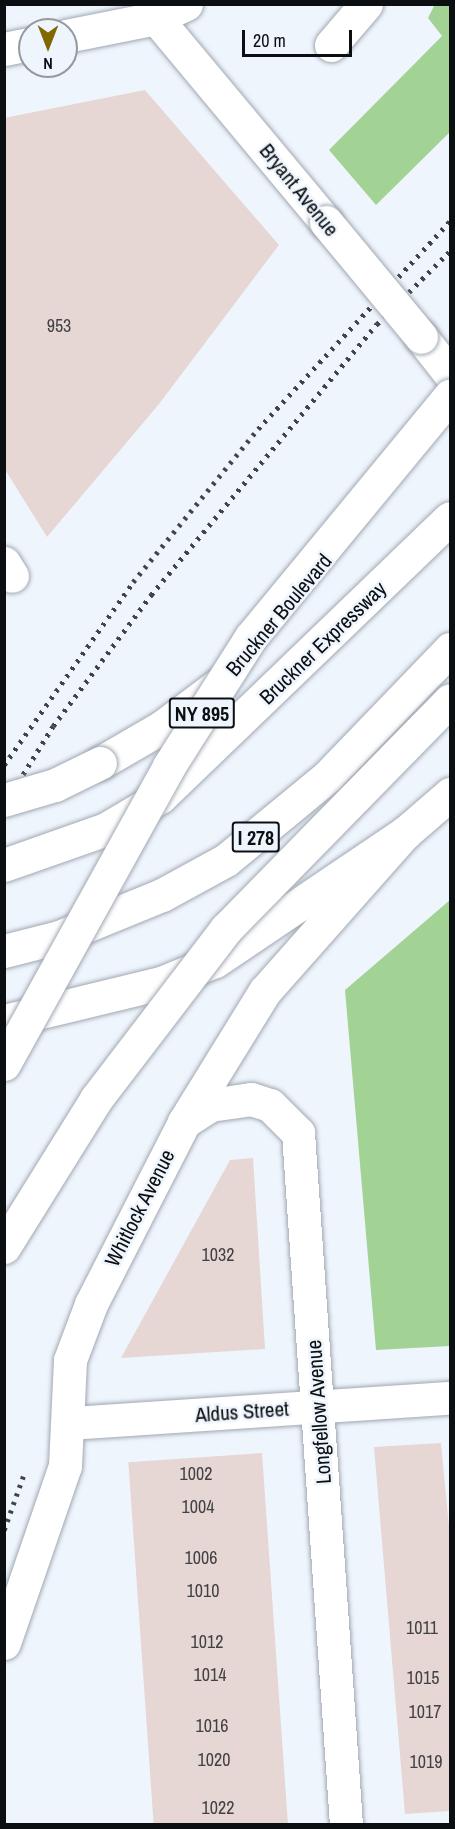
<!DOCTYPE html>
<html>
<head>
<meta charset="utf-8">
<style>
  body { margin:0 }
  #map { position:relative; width:455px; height:1829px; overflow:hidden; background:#eff5fd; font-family:"Archivo Narrow",sans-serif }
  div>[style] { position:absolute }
  .green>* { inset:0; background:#a3d394 }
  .building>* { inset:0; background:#e6d7d5; transform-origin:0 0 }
  .roads { filter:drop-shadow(0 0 2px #a1a8b2) drop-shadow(0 0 2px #a1a8b2) }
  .minor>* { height:33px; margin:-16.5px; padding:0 16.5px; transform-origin:16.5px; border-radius:16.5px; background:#fff }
  .major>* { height:33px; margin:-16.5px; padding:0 16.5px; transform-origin:16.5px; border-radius:16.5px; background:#fff }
  .highway>* { height:33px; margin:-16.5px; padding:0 16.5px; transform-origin:16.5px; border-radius:16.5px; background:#fff }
  .rail>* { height:4.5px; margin-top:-2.25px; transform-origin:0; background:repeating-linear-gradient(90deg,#404448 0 3px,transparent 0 9px) }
  .bridges { filter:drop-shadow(0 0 2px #a1a8b2) drop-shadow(0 0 2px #a1a8b2) }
  .major-bridge>* { height:33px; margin:-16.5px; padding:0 16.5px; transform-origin:16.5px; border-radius:16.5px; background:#fff }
  .highway-bridge>* { height:33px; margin:-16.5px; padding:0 16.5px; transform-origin:16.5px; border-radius:16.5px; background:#fff }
  span { translate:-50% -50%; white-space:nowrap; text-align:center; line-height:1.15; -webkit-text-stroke:5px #eff5fd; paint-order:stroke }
  .number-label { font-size:18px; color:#424143 }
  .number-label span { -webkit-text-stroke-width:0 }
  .shield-label span { padding:2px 4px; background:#eff5fd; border:2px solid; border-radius:4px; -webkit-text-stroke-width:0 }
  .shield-label { font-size:20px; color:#0c0f12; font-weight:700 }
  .street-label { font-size:21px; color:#0c0f12 }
  .frame { position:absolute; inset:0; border:6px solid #0c0f12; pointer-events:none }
  .north { position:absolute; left:18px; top:18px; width:60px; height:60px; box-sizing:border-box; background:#eff5fd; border:2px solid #94999f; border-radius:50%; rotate:180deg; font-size:16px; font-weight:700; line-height:24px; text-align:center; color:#0c0f12 }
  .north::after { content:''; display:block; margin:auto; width:21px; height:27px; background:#816902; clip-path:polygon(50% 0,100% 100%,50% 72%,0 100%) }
  .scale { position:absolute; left:242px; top:30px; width:110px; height:27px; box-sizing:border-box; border:3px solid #0c0f12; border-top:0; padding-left:8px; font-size:18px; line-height:21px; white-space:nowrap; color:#0c0f12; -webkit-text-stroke:4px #eff5fd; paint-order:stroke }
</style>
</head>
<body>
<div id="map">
  <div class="green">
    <div style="clip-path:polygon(435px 4px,450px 5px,450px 132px,376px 205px,329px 150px,442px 36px,428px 18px)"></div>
    <div style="clip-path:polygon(450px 900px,450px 1346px,376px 1350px,345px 990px)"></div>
  </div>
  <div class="building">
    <div style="clip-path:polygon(145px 90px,279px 245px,159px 404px,47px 537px,4px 468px,4px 118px)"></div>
    <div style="clip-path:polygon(253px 1158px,265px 1349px,121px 1358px,230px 1160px)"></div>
    <div style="clip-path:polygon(441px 1443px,450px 1537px,450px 1811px,405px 1814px,374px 1447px)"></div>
    <div style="left:262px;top:1453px;width:372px;height:134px;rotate:86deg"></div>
  </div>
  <div class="roads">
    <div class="minor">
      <div style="left:66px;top:36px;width:92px;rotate:-11.3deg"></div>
      <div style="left:156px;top:18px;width:15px;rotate:-106deg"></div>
      <div style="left:331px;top:45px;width:54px;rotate:-49.5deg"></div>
      <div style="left:4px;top:49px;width:26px;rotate:-11deg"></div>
      <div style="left:4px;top:563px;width:15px;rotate:58deg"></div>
      <div style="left:184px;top:1122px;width:31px;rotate:-33deg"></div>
      <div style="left:210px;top:1105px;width:41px;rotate:-8.3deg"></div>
      <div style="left:251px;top:1099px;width:20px;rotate:18deg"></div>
      <div style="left:270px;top:1105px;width:40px;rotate:45deg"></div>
      <div style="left:298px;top:1133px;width:693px;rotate:86.03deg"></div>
      <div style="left:70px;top:1423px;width:381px;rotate:-3.8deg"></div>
    </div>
    <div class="major">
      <div style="left:186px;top:4px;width:33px;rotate:155deg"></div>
      <div style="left:156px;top:18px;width:266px;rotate:50.2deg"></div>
      <div style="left:421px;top:337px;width:47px;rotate:51.9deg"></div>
      <div style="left:100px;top:763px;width:72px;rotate:-30.1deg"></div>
      <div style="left:162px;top:727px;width:70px;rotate:-36.9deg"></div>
      <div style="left:4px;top:1021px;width:162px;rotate:-13.6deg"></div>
      <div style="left:161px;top:983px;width:58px;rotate:-22.2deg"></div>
      <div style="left:215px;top:961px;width:229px;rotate:-34deg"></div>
      <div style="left:405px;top:833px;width:60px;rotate:-40.9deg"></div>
      <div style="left:4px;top:1643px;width:187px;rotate:-71deg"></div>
      <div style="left:65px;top:1466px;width:106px;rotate:-87.3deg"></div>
      <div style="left:70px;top:1360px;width:60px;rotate:-69.4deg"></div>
      <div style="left:91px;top:1304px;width:204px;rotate:-62.9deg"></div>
      <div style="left:184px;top:1122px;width:154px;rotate:-58.3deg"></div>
      <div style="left:265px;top:991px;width:211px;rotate:-48.5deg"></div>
    </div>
    <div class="highway">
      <div style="left:4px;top:865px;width:108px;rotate:-19.4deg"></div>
      <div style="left:106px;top:829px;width:63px;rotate:-30.7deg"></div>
      <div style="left:160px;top:797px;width:402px;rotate:-43.9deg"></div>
      <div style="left:4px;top:951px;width:57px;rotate:-14.3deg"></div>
      <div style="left:59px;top:937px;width:111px;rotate:-22.2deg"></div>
      <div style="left:162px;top:895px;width:73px;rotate:-28.7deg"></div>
      <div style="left:226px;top:860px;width:131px;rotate:-39.4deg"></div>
      <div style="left:327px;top:777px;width:178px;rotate:-46.1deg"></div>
    </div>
  </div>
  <div class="rail">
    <div style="left:4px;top:765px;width:224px;rotate:-54.8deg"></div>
    <div style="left:133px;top:582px;width:198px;rotate:-50.8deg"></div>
    <div style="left:258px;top:429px;width:283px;rotate:-47.3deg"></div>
    <div style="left:4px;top:805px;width:93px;rotate:-58.2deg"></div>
    <div style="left:53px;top:726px;width:164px;rotate:-53.2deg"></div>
    <div style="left:151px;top:595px;width:353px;rotate:-50.2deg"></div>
    <div style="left:377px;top:324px;width:103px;rotate:-45deg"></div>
    <div style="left:4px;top:1530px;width:63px;rotate:-70.4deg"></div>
  </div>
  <div class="bridges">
    <div class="major-bridge">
      <div style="left:326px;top:222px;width:149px;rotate:50.4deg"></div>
      <div style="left:4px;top:800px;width:53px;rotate:-16.4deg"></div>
      <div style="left:55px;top:785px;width:50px;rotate:-26.1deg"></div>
    </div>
    <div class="highway-bridge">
      <div style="left:4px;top:1064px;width:341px;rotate:-61deg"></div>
      <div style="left:169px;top:766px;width:153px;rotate:-57.6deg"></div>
      <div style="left:251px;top:637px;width:313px;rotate:-50.5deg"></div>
      <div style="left:4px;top:1247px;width:174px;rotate:-58.1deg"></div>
      <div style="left:96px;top:1099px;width:214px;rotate:-52.6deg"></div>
      <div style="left:226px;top:929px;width:320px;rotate:-45.6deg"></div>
    </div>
  </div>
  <div class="number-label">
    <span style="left:59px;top:326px">953</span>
    <span style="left:218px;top:1255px">1032</span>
    <span style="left:196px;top:1474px">1002</span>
    <span style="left:198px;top:1507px">1004</span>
    <span style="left:201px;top:1558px">1006</span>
    <span style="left:203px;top:1591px">1010</span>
    <span style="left:422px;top:1628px">1011</span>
    <span style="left:207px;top:1642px">1012</span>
    <span style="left:210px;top:1675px">1014</span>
    <span style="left:423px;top:1678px">1015</span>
    <span style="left:425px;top:1712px">1017</span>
    <span style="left:212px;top:1726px">1016</span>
    <span style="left:214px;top:1760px">1020</span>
    <span style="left:426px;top:1762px">1019</span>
    <span style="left:218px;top:1808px">1022</span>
  </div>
  <div class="shield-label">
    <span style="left:202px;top:713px">NY 895</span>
    <span style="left:256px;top:837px">I 278</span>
  </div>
  <div class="street-label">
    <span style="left:299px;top:190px;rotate:51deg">Bryant Avenue</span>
    <span style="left:279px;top:615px;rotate:-50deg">Bruckner Boulevard</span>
    <span style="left:323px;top:643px;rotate:-44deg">Bruckner Expressway</span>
    <span style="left:140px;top:1208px;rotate:-63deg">Whitlock Avenue</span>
    <span style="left:242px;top:1412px;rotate:-4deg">Aldus Street</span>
    <span style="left:319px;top:1412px;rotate:-94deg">Longfellow Avenue</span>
  </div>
  <div class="frame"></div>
  <div class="north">N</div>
  <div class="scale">20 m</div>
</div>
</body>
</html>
